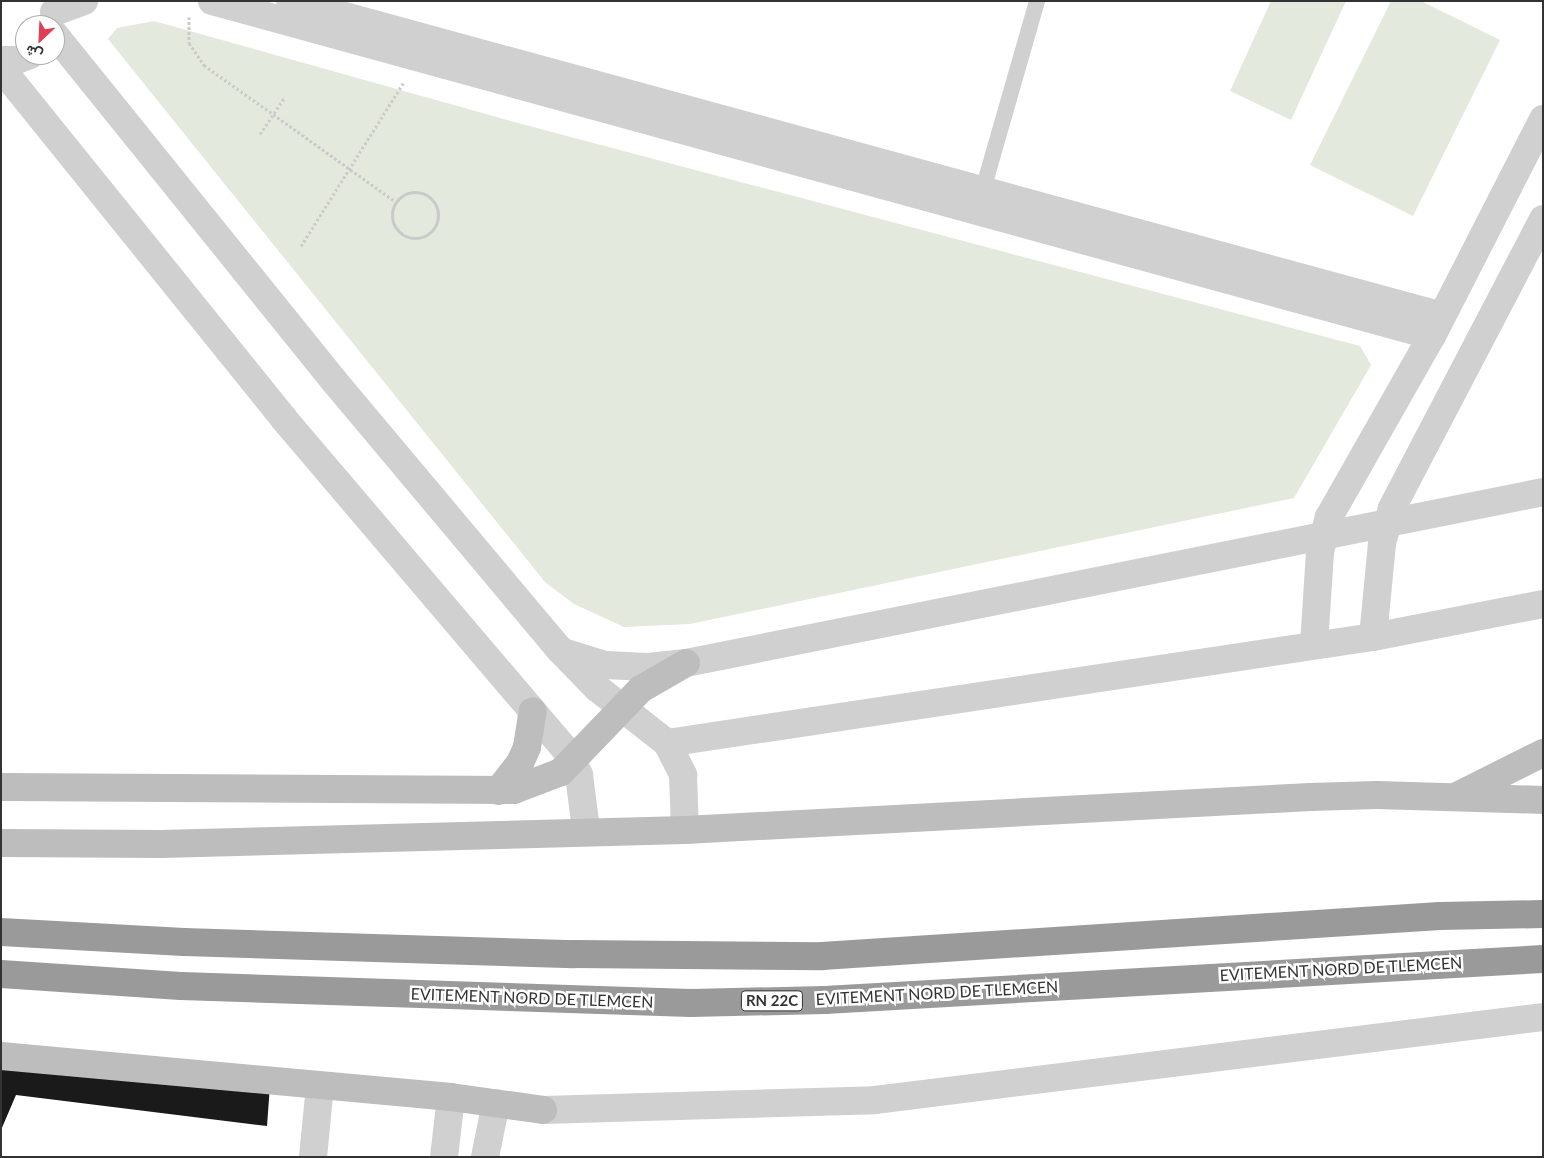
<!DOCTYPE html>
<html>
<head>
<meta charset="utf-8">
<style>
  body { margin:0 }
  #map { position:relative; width:1544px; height:1158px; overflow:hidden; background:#fff; font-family:Lato,Vazirmatn,sans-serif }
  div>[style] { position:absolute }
  .green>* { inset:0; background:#e3e9dc }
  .building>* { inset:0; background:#1a1a1a }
  .path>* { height:3px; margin-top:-1.5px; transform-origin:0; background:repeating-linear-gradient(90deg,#cacaca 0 2.5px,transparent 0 5px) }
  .path>.ring { margin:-1.5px; padding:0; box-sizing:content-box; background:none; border:3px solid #cacaca; border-radius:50% }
  .lane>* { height:16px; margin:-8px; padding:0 8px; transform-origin:8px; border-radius:8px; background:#d0d0d0 }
  .street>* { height:28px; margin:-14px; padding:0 14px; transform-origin:14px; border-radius:14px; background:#d0d0d0 }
  .secondary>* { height:28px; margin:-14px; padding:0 14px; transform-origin:14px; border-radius:14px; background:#bdbdbd }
  .highway>* { height:28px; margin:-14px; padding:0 14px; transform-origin:14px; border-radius:14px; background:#9a9a9a }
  span { translate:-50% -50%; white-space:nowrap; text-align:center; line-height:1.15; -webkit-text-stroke:5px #fff; paint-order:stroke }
  .shield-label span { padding:1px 4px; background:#fff; border:1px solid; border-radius:4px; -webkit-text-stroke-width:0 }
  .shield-label { font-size:15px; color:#333; font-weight:700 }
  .street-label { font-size:16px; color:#333 }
  .frame { position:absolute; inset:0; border:2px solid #333; pointer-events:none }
  .north { position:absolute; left:15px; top:15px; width:50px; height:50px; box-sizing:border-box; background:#fff; border:1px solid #adadad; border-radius:50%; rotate:205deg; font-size:14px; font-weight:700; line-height:20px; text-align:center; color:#333 }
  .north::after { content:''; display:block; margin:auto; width:18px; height:22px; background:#e13d54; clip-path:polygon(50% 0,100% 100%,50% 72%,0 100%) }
</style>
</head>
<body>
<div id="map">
  <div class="green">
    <div style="clip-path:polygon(1271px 1px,1346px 1px,1291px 120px,1230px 91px)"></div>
    <div style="clip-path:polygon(1391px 1px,1421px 1px,1500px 40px,1413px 216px,1310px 165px)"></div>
    <div style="clip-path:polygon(154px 21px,518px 123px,1360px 346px,1371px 365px,1294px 498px,690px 624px,624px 627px,574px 604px,545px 582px,108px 39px,117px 28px)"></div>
  </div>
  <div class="building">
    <div style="clip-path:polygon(1px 1059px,270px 1085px,267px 1126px,16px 1095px,1px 1130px)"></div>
  </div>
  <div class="path">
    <div style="left:189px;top:17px;width:26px;rotate:90deg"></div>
    <div style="left:189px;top:43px;width:27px;rotate:56deg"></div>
    <div style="left:204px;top:65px;width:236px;rotate:35.5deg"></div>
    <div style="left:260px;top:134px;width:45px;rotate:-56deg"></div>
    <div class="ring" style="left:392px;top:192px;width:43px;height:43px"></div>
    <div style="left:301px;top:246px;width:194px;rotate:-57.9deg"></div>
  </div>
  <div class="lane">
    <div style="left:982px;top:193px;width:200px;rotate:-74deg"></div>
  </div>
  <div class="street">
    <div style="left:212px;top:1px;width:1265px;rotate:15.35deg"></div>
    <div style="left:290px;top:1px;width:1194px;rotate:15.29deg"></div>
    <div style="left:54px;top:12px;width:32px;rotate:-20deg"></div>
    <div style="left:55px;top:35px;width:446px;rotate:51.1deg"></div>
    <div style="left:335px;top:382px;width:350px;rotate:50deg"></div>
    <div style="left:560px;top:650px;width:53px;rotate:45.8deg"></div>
    <div style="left:597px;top:688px;width:89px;rotate:38.2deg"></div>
    <div style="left:667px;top:743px;width:36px;rotate:63deg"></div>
    <div style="left:683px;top:775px;width:55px;rotate:87.9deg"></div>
    <div style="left:1px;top:60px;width:16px"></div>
    <div style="left:17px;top:60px;width:14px;rotate:-21deg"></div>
    <div style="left:1px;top:68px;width:451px;rotate:51.1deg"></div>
    <div style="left:284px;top:419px;width:436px;rotate:49.6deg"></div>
    <div style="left:567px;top:751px;width:27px;rotate:63deg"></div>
    <div style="left:579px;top:775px;width:55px;rotate:82.7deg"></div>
    <div style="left:1373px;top:637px;width:94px;rotate:-84.5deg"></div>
    <div style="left:1382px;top:543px;width:36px;rotate:-74deg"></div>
    <div style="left:1392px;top:508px;width:326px;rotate:-62.4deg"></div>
    <div style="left:1314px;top:645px;width:93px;rotate:-86.3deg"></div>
    <div style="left:1320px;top:552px;width:36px;rotate:-76deg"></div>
    <div style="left:1329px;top:517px;width:208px;rotate:-60.4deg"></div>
    <div style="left:1432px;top:336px;width:244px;rotate:-62.9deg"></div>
    <div style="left:566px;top:653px;width:41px;rotate:17.1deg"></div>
    <div style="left:605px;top:665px;width:43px;rotate:2.7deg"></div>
    <div style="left:648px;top:667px;width:38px;rotate:-6deg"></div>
    <div style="left:686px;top:663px;width:874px;rotate:-11.28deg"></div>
    <div style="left:667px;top:743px;width:714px;rotate:-8.54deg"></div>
    <div style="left:1373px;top:637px;width:173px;rotate:-11deg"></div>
    <div style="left:543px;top:1110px;width:332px;rotate:-1.7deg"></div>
    <div style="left:875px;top:1100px;width:673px;rotate:-7.08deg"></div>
    <div style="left:313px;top:1157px;width:71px;rotate:-84.4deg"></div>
    <div style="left:444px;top:1157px;width:60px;rotate:-83.3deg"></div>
    <div style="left:485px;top:1157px;width:55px;rotate:-78.5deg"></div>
  </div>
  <div class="secondary">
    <div style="left:1px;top:787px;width:513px;rotate:0.34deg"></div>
    <div style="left:514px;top:790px;width:50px;rotate:-21deg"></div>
    <div style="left:561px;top:772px;width:115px;rotate:-46.1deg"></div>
    <div style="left:641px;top:689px;width:52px;rotate:-30deg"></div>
    <div style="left:498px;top:791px;width:36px;rotate:-52deg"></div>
    <div style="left:520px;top:763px;width:17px;rotate:-66deg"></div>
    <div style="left:527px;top:747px;width:36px;rotate:-81deg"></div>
    <div style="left:1459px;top:795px;width:94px;rotate:-26.6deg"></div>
    <div style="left:1px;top:843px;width:160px;rotate:0.4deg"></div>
    <div style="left:161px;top:844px;width:524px;rotate:-1.53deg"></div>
    <div style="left:685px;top:830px;width:626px;rotate:-3.02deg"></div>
    <div style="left:1310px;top:797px;width:67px;rotate:-1.7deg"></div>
    <div style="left:1377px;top:795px;width:166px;rotate:1.7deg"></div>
    <div style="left:1px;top:1056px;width:452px;rotate:5.2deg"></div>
    <div style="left:451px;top:1097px;width:93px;rotate:8deg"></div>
  </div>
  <div class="highway">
    <div style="left:1px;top:932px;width:183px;rotate:3.1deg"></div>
    <div style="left:184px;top:942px;width:390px;rotate:1.8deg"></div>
    <div style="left:574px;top:954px;width:248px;rotate:0.5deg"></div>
    <div style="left:822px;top:956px;width:619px;rotate:-3.7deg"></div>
    <div style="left:1440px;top:916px;width:103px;rotate:-1.1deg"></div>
    <div style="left:1px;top:974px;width:180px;rotate:3.8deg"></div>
    <div style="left:181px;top:986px;width:510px;rotate:1.91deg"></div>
    <div style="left:691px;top:1003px;width:134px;rotate:-1.3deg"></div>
    <div style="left:825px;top:1000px;width:719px;rotate:-3.27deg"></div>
  </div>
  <div class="shield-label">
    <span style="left:772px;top:1001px">RN 22C</span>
  </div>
  <div class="street-label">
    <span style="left:1341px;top:969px;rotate:-3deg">EVITEMENT NORD DE TLEMCEN</span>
    <span style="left:937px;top:993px;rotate:-3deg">EVITEMENT NORD DE TLEMCEN</span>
    <span style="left:532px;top:998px;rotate:2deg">EVITEMENT NORD DE TLEMCEN</span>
  </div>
  <div class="frame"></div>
  <div class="north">ش</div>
</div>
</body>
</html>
